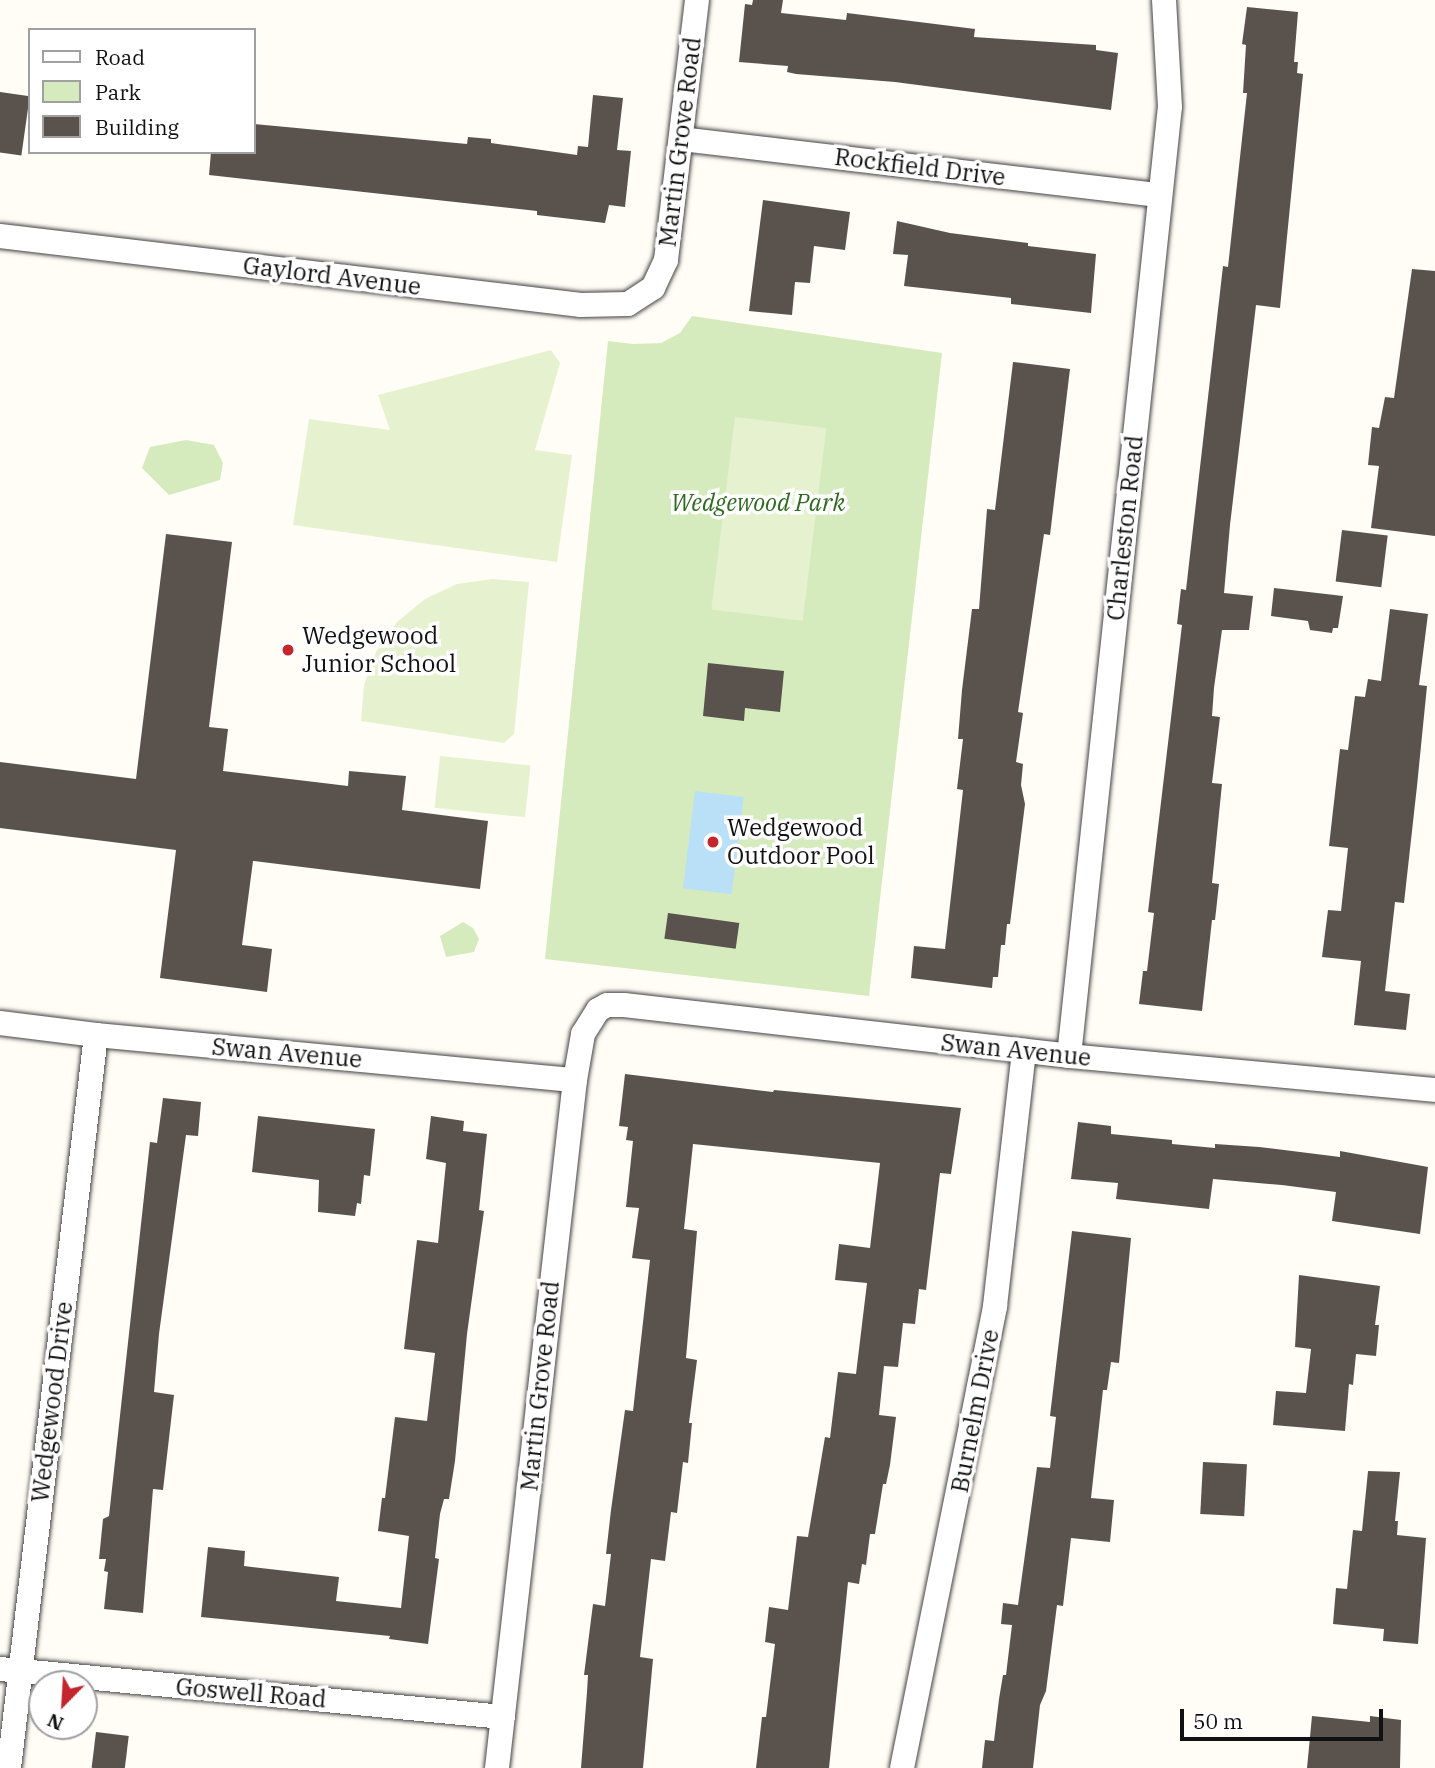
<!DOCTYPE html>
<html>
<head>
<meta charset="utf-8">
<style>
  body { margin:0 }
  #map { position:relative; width:1435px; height:1768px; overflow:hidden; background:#fffdf5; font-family:"IBM Plex Serif",serif }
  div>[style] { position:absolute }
  .green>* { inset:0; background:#d5ebbd }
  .pitch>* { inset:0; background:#e6f2cf; transform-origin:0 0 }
  .water>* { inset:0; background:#b9e0f7; transform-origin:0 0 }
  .building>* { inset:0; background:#5a524d; transform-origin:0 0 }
  .roads { filter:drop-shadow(0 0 2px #444) drop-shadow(0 0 2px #444) }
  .minor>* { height:24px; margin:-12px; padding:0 12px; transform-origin:12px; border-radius:12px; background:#fff }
  .dots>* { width:19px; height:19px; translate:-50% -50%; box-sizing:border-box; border:4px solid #fff; border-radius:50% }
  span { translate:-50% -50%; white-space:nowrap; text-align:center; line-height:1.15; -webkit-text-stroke:7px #fff; paint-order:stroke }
  .street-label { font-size:24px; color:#111 }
  .park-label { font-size:24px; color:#2f6b1f; font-style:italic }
  .poi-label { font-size:24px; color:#111 }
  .left { translate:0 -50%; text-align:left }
  .legend { position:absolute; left:28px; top:28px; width:228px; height:126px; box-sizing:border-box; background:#fff; border:2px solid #a0a0a0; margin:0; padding:9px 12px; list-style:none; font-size:21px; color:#111 }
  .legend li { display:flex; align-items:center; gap:14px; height:35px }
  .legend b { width:35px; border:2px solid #a0a0a0 }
  .north { position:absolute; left:28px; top:1670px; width:70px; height:70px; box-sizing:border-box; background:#fff; border:2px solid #a0a0a0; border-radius:50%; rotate:204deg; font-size:19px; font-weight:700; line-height:28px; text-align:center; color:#111 }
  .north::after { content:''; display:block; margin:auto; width:24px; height:32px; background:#c4262e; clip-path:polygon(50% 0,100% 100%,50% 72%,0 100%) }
  .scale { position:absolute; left:1180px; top:1709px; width:203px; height:32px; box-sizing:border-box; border:4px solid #111; border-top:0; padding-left:9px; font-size:21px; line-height:24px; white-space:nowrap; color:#111; -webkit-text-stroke:5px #fff; paint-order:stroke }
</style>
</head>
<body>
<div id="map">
  <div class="green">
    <div style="clip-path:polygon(692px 316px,942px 353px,869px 996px,545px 959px,608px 341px,633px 344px,661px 343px,680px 333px)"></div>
    <div style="clip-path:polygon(186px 440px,214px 445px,223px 463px,220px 480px,169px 495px,142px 468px,150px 447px)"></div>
    <div style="clip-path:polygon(463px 922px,473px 928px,479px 939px,474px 952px,446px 957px,440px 936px)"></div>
  </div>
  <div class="pitch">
    <div style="clip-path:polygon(551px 350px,560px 363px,535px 450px,572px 455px,557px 562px,293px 525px,309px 419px,390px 430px,378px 395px)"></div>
    <div style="left:735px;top:417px;width:92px;height:194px;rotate:7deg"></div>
    <div style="clip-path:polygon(493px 579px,529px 582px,514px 734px,504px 743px,361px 721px,364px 685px,376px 652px,397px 622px,425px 599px,457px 584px)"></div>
    <div style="left:440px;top:756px;width:91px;height:52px;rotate:6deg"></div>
  </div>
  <div class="water">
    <div style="left:695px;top:791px;width:49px;height:98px;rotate:7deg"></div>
  </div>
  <div class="building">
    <div style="clip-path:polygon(753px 0,783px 0,781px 13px,846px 20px,847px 13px,975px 29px,974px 37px,1096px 45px,1096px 50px,1118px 53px,1111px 110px,895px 82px,796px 74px,787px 72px,788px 66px,739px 62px,745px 4px,752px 5px)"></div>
    <div style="clip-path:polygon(1247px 7px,1298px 12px,1294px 62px,1298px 62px,1297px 73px,1303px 74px,1280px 308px,1256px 305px,1230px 525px,1224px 593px,1253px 596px,1249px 630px,1222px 630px,1214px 688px,1212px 716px,1220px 717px,1212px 783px,1222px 784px,1212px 883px,1219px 884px,1215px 920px,1212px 920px,1202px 1011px,1139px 1004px,1143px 971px,1147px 971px,1154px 913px,1148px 912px,1182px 625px,1177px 624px,1181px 589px,1186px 590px,1223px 266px,1228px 267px,1247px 93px,1243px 93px,1246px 45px,1242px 44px)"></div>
    <div style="left:0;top:92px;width:30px;height:60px;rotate:8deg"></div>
    <div style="clip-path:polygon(593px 95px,623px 98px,617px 150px,631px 151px,625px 207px,609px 205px,605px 223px,537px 215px,537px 211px,209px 175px,211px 152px,254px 152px,254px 124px,467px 144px,468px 137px,491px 139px,491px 143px,577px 155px,578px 146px,588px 147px)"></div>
    <div style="clip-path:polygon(763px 200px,850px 212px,845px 250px,814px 246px,810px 283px,795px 282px,792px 315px,749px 311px)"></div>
    <div style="clip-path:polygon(897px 221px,950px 233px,1028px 243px,1028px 246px,1096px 254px,1091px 313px,1011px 304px,1011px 298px,904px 286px,908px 255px,893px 254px)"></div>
    <div style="clip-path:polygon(1412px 269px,1435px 271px,1435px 536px,1371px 528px,1379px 466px,1368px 465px,1372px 427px,1379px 428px,1385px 397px,1394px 398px)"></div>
    <div style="clip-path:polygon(1013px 362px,1070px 369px,1050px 535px,1044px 534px,1018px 712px,1023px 713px,1016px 762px,1023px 764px,1021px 785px,1025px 804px,1010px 924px,1007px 924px,1005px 945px,1001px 945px,998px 977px,993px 977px,992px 988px,911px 978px,914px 946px,945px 949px,963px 790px,957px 789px,963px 739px,958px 739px,962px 690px,972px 609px,979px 609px,987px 509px,995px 510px)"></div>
    <div style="left:1342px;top:530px;width:46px;height:52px;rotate:7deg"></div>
    <div style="clip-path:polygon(166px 534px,232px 542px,209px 727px,228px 729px,223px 771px,348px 786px,349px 771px,406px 776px,402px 810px,488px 821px,480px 889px,253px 861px,242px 945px,272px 949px,267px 992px,160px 978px,176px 850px,0 828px,0 762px,136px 779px)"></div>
    <div style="clip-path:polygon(1274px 588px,1343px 596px,1338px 628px,1333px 628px,1332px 633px,1310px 630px,1308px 621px,1271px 616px)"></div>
    <div style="clip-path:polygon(1390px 609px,1428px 614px,1419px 685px,1427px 686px,1417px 786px,1404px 903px,1395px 902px,1385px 991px,1410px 994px,1406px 1030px,1354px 1025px,1361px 961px,1322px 957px,1328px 910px,1341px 911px,1348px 848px,1329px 846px,1340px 749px,1348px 750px,1355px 696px,1365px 697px,1368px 679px,1381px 681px)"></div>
    <div style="clip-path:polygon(708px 663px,784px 671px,780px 712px,745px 708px,744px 721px,703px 716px)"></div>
    <div style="left:668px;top:913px;width:72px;height:26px;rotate:8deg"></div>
    <div style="clip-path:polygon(625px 1074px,773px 1092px,774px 1090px,961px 1108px,951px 1174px,940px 1173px,926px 1290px,919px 1289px,915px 1324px,903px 1323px,898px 1367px,884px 1366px,879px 1415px,896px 1417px,890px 1465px,886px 1484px,883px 1484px,875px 1534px,870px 1534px,866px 1565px,862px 1564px,859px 1584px,848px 1582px,829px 1768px,756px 1768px,762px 1717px,766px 1717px,775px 1644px,765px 1642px,769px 1607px,788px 1610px,797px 1536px,808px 1537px,825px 1437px,830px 1438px,838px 1372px,856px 1374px,867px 1283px,835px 1280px,839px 1244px,870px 1248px,880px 1163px,693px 1144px,684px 1229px,697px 1231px,686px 1358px,697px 1360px,689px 1423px,692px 1423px,688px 1463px,683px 1462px,677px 1513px,671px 1512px,665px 1561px,651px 1559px,640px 1657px,653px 1659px,643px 1768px,581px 1768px,587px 1692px,588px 1675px,584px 1675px,593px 1604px,605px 1606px,611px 1554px,606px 1554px,611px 1510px,625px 1410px,633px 1411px,650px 1260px,632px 1258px,639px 1208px,626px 1207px,633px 1141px,626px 1140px,628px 1127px,619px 1126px)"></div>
    <div style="clip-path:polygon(163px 1098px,201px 1102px,198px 1136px,186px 1135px,159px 1334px,154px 1392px,174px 1395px,163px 1490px,153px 1489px,143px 1613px,104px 1609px,108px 1572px,104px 1571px,106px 1559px,99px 1559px,103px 1519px,109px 1516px,150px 1142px,157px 1143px)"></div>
    <div style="clip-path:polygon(258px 1116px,375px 1129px,370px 1176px,364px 1175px,361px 1204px,357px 1203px,355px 1216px,318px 1212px,319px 1180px,252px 1172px)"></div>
    <div style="clip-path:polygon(431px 1116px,464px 1121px,463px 1131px,487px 1134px,479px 1210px,484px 1211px,467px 1334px,455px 1461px,449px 1499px,444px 1499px,440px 1514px,435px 1558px,439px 1559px,428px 1644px,389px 1639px,390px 1636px,201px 1617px,208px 1547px,245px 1551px,244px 1566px,339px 1577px,336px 1601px,401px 1608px,409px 1536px,378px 1531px,382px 1498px,385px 1498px,395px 1417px,427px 1421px,435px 1353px,404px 1349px,417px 1240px,438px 1243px,446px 1163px,426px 1159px)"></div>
    <div style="clip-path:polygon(1078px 1122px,1111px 1126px,1111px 1134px,1172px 1140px,1172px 1144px,1215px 1148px,1215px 1144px,1259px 1147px,1340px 1157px,1340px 1151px,1428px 1167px,1420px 1234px,1332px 1221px,1336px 1192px,1282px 1185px,1213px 1179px,1209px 1209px,1116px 1199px,1118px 1183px,1071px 1179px)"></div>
    <div style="clip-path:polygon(1072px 1231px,1131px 1238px,1119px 1363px,1111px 1362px,1107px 1390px,1103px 1390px,1091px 1498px,1114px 1500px,1110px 1542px,1071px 1538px,1063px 1606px,1057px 1605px,1046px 1691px,1040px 1705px,1033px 1768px,982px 1768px,985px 1740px,994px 1741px,999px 1699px,1003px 1675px,1006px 1675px,1012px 1625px,1001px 1624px,1003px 1603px,1018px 1605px,1037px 1467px,1050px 1468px,1056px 1417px,1050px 1416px)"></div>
    <div style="clip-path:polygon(1299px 1275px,1380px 1286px,1375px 1325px,1379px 1325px,1376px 1356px,1356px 1354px,1353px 1385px,1349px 1384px,1345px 1431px,1273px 1425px,1276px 1391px,1306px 1393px,1311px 1349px,1295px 1347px)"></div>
    <div style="left:1203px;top:1462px;width:44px;height:52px;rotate:3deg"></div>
    <div style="clip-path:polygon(1368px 1471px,1400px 1472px,1395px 1521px,1398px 1521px,1397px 1535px,1426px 1538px,1418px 1644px,1383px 1641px,1384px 1629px,1333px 1624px,1336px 1588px,1347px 1589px,1353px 1530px,1362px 1531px)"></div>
    <div style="clip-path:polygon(1312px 1716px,1370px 1722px,1370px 1716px,1401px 1720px,1400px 1768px,1307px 1768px)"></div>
    <div style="left:96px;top:1732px;width:33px;height:36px;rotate:7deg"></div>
  </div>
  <div class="roads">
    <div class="minor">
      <div style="left:681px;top:139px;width:482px;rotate:6.7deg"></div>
      <div style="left:0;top:236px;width:585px;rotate:6.77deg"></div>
      <div style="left:581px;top:305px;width:47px;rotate:-1.2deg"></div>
      <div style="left:628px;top:304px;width:30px;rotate:-33deg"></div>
      <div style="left:653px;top:288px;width:31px;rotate:-65deg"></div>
      <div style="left:666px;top:260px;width:262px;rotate:-83.2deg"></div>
      <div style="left:0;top:1023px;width:97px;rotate:7.1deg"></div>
      <div style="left:96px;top:1035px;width:481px;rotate:5.4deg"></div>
      <div style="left:1069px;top:1056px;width:954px;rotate:-83.93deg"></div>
      <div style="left:1170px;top:107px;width:107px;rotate:-93.2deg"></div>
      <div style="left:0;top:1669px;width:505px;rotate:5.45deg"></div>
      <div style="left:9px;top:1768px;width:738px;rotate:-83.23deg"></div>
      <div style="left:497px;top:1768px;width:692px;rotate:-83.53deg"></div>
      <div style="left:575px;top:1080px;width:47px;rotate:-80.1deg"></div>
      <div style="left:583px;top:1034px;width:28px;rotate:-58deg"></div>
      <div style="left:598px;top:1010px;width:10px;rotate:-29deg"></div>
      <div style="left:607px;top:1005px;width:17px"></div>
      <div style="left:624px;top:1005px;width:448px;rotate:6.5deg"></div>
      <div style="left:1069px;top:1056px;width:368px;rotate:5.3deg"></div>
      <div style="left:902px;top:1768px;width:471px;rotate:-78.6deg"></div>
      <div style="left:995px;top:1306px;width:257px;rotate:-83.5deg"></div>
    </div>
  </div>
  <div class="dots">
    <div style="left:288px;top:650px;background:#c4262e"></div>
    <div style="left:713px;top:842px;background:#c4262e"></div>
  </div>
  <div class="street-label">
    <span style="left:680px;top:142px;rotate:-83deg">Martin Grove Road</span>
    <span style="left:920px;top:167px;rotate:7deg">Rockfield Drive</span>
    <span style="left:332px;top:276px;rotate:7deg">Gaylord Avenue</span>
    <span style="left:1125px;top:528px;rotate:-84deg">Charleston Road</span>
    <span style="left:1016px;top:1050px;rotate:6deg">Swan Avenue</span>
    <span style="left:287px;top:1053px;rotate:5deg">Swan Avenue</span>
    <span style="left:540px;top:1386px;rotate:-84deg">Martin Grove Road</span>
    <span style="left:52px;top:1402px;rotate:-83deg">Wedgewood Drive</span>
    <span style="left:975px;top:1411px;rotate:-79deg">Burnelm Drive</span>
    <span style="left:251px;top:1693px;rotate:5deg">Goswell Road</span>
  </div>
  <div class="park-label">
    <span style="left:758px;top:503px">Wedgewood Park</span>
  </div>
  <div class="poi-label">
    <span class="left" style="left:302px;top:650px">Wedgewood<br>Junior School</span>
    <span class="left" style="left:727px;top:842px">Wedgewood<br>Outdoor Pool</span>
  </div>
  <ul class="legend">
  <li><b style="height:9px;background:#fff"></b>Road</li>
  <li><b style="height:19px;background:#d5ebbd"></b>Park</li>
  <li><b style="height:19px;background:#5a524d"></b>Building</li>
  </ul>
  <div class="north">N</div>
  <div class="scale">50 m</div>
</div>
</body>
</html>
